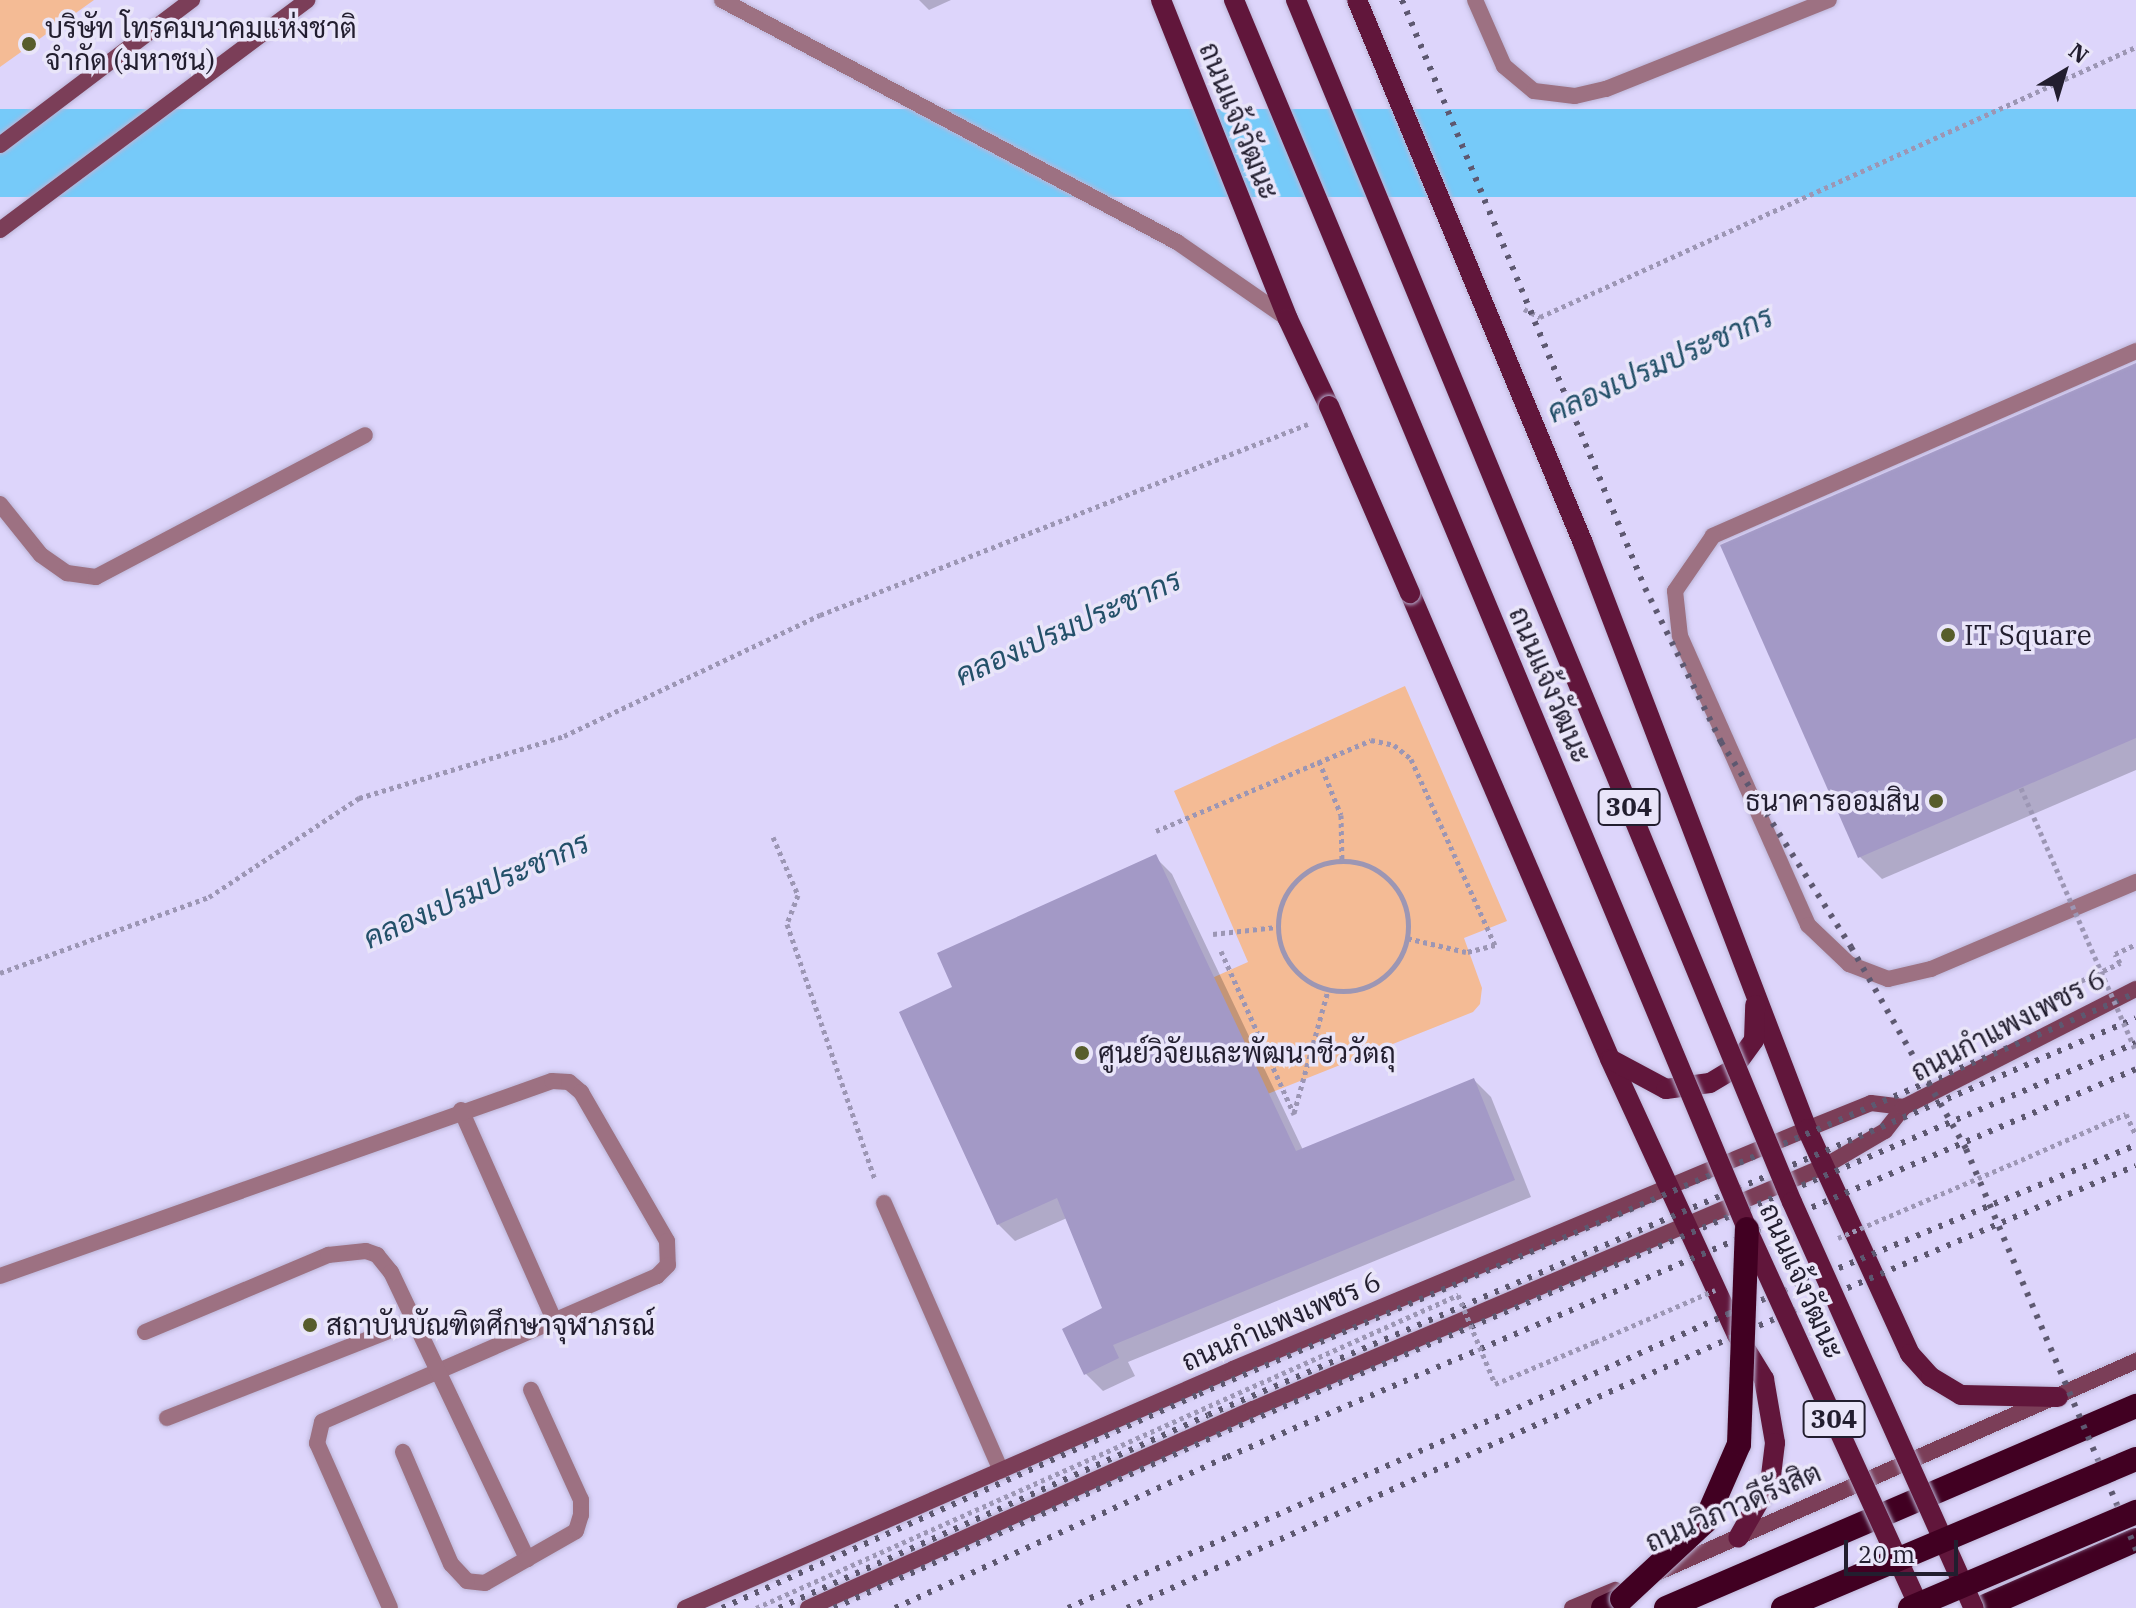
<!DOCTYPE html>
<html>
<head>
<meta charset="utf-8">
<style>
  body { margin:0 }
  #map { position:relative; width:2136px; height:1608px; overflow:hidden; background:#ddd5fb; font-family:"IBM Plex Serif",Sarabun,serif }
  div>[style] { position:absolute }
  .green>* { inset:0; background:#f4bb95 }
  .water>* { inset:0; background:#76caf9; transform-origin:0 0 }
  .shadow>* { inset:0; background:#0003 }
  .building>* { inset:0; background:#a399c6 }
  .path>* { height:5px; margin-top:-2.5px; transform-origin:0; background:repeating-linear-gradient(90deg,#9c96b4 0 4px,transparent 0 8px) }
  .path>.ring { margin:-2.5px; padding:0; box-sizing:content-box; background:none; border:5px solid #9c96b4; border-radius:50% }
  .roads { filter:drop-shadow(0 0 2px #bbb4d6) drop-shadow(0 0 2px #bbb4d6) }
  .lane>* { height:16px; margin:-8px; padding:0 8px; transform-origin:8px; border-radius:8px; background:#9d7182 }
  .street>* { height:16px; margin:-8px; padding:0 8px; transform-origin:8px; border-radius:8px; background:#9d7182 }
  .secondary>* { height:16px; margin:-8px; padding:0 8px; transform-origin:8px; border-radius:8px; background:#7b3e58 }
  .primary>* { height:20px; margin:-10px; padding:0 10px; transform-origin:10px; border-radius:10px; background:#61163b }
  .highway>* { height:24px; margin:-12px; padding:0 12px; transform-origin:12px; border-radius:12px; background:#410022 }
  .rail>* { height:6px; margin-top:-3px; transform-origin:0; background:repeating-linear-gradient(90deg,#5d5870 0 4px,transparent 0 12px) }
  .path-bridge>* { height:5px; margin-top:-2.5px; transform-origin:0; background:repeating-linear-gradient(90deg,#9c96b4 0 4px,transparent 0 8px) }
  .bridges { filter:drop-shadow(0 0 2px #bbb4d6) drop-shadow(0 0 2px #bbb4d6) }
  .primary-bridge>* { height:20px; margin:-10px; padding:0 10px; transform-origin:10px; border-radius:10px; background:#61163b }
  .highway-bridge>* { height:24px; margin:-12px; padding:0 12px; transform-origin:12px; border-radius:12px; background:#410022 }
  .dots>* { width:22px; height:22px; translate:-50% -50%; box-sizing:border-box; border:4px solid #e9e5f9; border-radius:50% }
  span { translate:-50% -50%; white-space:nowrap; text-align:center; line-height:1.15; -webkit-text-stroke:7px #e9e5f9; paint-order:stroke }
  .shield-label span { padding:2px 6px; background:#e9e5f9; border:2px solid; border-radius:6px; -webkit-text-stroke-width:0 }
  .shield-label { font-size:26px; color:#221e2f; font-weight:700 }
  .poi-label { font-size:28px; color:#221e2f }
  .left { translate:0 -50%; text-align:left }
  .right { translate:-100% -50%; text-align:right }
  .street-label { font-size:28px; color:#221e2f }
  .water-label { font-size:30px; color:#235069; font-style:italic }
  .north { position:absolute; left:2024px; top:32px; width:80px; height:80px; -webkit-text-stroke:6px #e9e5f9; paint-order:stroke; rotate:38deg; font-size:22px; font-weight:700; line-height:32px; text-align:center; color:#221e2f }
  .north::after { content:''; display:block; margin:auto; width:28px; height:36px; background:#221e2f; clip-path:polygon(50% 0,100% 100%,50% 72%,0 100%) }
  .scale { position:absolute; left:1844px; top:1540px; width:114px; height:36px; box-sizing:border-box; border:4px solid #221e2f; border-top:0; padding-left:10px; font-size:24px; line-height:28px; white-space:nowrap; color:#221e2f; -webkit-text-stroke:6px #e9e5f9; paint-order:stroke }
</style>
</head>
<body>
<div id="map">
  <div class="green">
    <div style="clip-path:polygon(0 0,94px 0,0 67px)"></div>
    <div style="clip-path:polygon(1405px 686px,1507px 921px,1464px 938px,1482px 988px,1480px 1004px,1473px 1012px,1265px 1095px,1212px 978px,1248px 962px,1174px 791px)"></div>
  </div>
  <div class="water">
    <div style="left:2136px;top:109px;width:88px;height:2335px;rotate:90deg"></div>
  </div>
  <div class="shadow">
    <div style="clip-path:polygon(919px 0,951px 0,929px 10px)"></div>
    <div style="clip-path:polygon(2136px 367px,2136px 770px,1882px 879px,1860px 857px)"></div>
    <div style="clip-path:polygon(1155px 857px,1172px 874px,1303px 1150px,1474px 1080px,1491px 1097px,1531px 1197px,1128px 1362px,1135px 1376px,1103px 1391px,1086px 1374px,1065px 1330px,1104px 1309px,1067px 1218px,1015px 1241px,998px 1224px,955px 988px)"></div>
  </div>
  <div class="building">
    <div style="clip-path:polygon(2136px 363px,2136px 738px,1858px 858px,1720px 545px)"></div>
    <div style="clip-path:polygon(1156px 854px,1296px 1151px,1474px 1078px,1515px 1180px,1113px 1345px,1119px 1358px,1084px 1375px,1062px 1329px,1102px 1308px,1057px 1198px,997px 1225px,899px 1012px,952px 987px,937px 953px)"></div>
  </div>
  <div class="path">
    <div style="left:1524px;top:309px;width:18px;rotate:27deg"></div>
    <div style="left:1540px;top:317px;width:654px;rotate:-24.37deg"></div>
    <div style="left:1319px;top:761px;width:58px;rotate:67.8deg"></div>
    <div style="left:1341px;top:815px;width:46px;rotate:88.8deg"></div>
    <div style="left:1156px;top:831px;width:233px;rotate:-22.9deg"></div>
    <div style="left:1371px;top:740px;width:24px;rotate:12deg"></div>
    <div style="left:1394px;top:745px;width:22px;rotate:39deg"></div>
    <div style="left:1411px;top:759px;width:204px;rotate:65.7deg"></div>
    <div style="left:1495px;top:945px;width:30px;rotate:166deg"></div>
    <div style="left:1466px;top:952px;width:61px;rotate:-166.7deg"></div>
    <div style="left:773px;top:837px;width:63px;rotate:66.7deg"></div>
    <div style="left:798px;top:895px;width:31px;rotate:111deg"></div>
    <div style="left:787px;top:924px;width:271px;rotate:71deg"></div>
    <div class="ring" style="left:1278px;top:861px;width:125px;height:125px"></div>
    <div style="left:1213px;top:934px;width:64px;rotate:-6.2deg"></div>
    <div style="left:1221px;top:951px;width:179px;rotate:65.9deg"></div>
    <div style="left:0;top:973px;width:222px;rotate:-20deg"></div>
    <div style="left:209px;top:897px;width:180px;rotate:-33.4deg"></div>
    <div style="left:359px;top:798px;width:214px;rotate:-16.8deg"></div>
    <div style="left:564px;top:736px;width:283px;rotate:-25.3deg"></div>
    <div style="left:820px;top:615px;width:524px;rotate:-21.38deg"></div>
    <div style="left:2074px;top:984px;width:51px;rotate:-24.5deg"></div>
    <div style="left:2120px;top:963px;width:10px;rotate:-119deg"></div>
    <div style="left:2115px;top:954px;width:23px;rotate:-25deg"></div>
    <div style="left:1294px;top:1113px;width:128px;rotate:-74.5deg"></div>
    <div style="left:2014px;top:1163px;width:122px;rotate:-23.6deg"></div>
    <div style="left:2126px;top:1114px;width:23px;rotate:65deg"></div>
    <div style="left:1495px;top:1384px;width:108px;rotate:-22.8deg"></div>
  </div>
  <div class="roads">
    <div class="lane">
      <div style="left:1475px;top:0;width:72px;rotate:66.3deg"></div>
      <div style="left:1504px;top:66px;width:39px;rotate:40deg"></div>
      <div style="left:1534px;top:91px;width:41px;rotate:7deg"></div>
      <div style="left:1575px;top:96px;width:32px;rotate:-13deg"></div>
      <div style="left:1606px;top:89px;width:240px;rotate:-21.8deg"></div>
      <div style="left:2136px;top:351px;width:462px;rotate:156.4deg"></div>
      <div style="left:1713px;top:536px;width:67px;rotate:124.6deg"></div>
      <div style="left:1675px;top:591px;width:45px;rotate:83.7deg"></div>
      <div style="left:1680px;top:636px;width:316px;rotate:66.1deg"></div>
      <div style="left:1808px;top:925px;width:57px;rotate:43.6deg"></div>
      <div style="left:1849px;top:964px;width:42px;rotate:21deg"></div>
      <div style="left:1888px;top:979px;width:44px;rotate:-13.1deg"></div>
      <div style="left:1931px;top:969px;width:223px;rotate:-23deg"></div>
      <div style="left:461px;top:1110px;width:232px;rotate:66.1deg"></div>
      <div style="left:0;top:1276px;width:585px;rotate:-19.46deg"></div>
      <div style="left:552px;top:1081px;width:17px;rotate:3deg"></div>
      <div style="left:569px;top:1082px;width:16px;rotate:40deg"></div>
      <div style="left:581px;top:1092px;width:172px;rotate:60deg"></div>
      <div style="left:667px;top:1241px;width:24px;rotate:88deg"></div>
      <div style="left:668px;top:1265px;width:16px;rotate:135deg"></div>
      <div style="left:657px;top:1276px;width:365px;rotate:156.5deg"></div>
      <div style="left:322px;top:1422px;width:22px;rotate:103deg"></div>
      <div style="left:317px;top:1443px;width:180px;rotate:66.1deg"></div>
      <div style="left:145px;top:1332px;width:199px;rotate:-22.8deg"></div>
      <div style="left:328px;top:1255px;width:38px;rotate:-6deg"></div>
      <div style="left:366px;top:1251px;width:12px;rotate:20deg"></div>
      <div style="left:377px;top:1255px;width:22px;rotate:51deg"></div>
      <div style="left:391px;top:1272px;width:318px;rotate:64.6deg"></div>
      <div style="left:527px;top:1559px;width:48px;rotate:150.3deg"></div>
      <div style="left:485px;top:1583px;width:18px;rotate:-174deg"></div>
      <div style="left:467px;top:1581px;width:23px;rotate:-133deg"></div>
      <div style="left:451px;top:1564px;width:122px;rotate:-113.2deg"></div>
      <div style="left:167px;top:1418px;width:265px;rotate:-21.4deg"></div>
      <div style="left:527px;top:1559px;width:56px;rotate:-29.7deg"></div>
      <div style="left:576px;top:1531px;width:17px;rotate:-73deg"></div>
      <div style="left:581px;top:1515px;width:15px;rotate:-90deg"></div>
      <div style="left:581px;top:1500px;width:121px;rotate:-114.4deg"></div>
    </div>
    <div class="street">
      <div style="left:722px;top:0;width:515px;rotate:28.01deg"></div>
      <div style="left:1177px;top:242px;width:135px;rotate:34.7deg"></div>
      <div style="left:0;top:504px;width:65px;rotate:51.2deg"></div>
      <div style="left:41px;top:555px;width:32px;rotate:35deg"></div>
      <div style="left:67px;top:573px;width:29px;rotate:8deg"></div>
      <div style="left:96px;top:577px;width:304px;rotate:-27.8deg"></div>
      <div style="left:884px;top:1203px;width:292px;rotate:66.4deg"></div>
    </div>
    <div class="secondary">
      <div style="left:0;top:145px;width:241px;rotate:-37.1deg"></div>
      <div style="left:0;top:230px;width:384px;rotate:-36.8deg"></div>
      <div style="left:1659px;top:1572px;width:522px;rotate:-23.86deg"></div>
      <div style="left:685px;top:1608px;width:598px;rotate:-23.56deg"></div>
      <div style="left:1233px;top:1369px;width:622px;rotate:-22.69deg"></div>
      <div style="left:1807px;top:1129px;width:69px;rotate:-22.1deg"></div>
      <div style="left:1871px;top:1103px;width:33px;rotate:7deg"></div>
      <div style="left:808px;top:1608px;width:487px;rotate:-24.1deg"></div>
      <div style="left:1253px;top:1409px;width:621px;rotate:-23.02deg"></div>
      <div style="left:1825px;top:1166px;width:69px;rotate:-30.3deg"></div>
      <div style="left:1885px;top:1131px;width:31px;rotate:-52deg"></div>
      <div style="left:1904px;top:1107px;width:260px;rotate:-27deg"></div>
      <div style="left:1572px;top:1608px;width:47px;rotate:-22.7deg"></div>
    </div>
    <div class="primary">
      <div style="left:1161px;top:0;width:343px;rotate:68.3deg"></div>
      <div style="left:1288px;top:319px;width:96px;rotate:64.8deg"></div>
      <div style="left:1357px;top:0;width:588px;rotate:67.4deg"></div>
      <div style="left:1583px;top:543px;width:627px;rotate:69.08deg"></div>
      <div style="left:1807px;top:1129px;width:247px;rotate:65.4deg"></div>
      <div style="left:1910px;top:1354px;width:31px;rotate:48deg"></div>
      <div style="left:1931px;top:1377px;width:35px;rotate:31deg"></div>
      <div style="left:1961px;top:1395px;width:97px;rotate:1.2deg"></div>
      <div style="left:1410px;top:593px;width:507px;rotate:66.77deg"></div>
      <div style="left:1610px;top:1059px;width:304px;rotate:65.3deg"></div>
      <div style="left:1737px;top:1335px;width:52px;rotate:58.5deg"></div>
      <div style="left:1764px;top:1379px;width:65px;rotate:80.2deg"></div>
      <div style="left:1775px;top:1443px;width:39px;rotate:97deg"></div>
      <div style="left:1770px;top:1482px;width:64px;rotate:119.7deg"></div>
      <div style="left:1612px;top:1060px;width:61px;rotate:28.2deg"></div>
      <div style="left:1666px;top:1089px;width:44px;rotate:-7.8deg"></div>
      <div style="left:1710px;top:1083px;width:27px;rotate:-31deg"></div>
      <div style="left:1733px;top:1069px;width:36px;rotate:-54deg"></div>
      <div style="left:1754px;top:1040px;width:35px;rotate:-88deg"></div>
    </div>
    <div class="highway">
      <div style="left:1603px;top:1608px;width:21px;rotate:-25deg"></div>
      <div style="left:1666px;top:1608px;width:512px;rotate:-23.26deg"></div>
      <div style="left:1981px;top:1608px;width:169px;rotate:-23.7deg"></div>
    </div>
  </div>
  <div class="rail">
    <div style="left:1402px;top:0;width:636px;rotate:67.55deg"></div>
    <div style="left:1645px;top:588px;width:172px;rotate:63.7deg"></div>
    <div style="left:1721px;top:742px;width:243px;rotate:57.6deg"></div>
    <div style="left:1851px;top:947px;width:232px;rotate:60.3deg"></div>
    <div style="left:1966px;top:1149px;width:436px;rotate:67deg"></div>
    <div style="left:722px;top:1608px;width:523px;rotate:-24.16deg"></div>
    <div style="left:1199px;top:1394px;width:1019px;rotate:-23.17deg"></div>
    <div style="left:779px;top:1608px;width:470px;rotate:-24.2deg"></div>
    <div style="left:1208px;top:1415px;width:1009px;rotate:-23.16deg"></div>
    <div style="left:834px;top:1608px;width:420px;rotate:-24.3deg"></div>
    <div style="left:1217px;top:1435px;width:999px;rotate:-23.1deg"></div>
    <div style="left:895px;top:1608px;width:365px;rotate:-24.5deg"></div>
    <div style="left:1227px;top:1457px;width:988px;rotate:-23.11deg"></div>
    <div style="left:1068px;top:1608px;width:723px;rotate:-24.01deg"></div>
    <div style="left:1728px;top:1314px;width:442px;rotate:-22.5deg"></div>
    <div style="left:1127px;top:1608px;width:668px;rotate:-24.11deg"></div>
    <div style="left:1737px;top:1335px;width:433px;rotate:-23deg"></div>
  </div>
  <div class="path-bridge">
    <div style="left:2021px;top:788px;width:287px;rotate:66.4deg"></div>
    <div style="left:1838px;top:1238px;width:191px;rotate:-23.1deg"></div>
    <div style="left:1595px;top:1342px;width:131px;rotate:-23.4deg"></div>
    <div style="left:756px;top:1608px;width:769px;rotate:-24.03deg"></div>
    <div style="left:1458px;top:1295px;width:96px;rotate:67.4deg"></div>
  </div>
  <div class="bridges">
    <div class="primary-bridge">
      <div style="left:1234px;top:0;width:1332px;rotate:67.34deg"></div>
      <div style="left:1747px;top:1229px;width:417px;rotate:65.5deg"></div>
      <div style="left:1296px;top:0;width:1300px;rotate:67.58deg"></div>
      <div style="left:1792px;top:1202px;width:445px;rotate:65.9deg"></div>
      <div style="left:1329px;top:406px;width:204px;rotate:66.6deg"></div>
    </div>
    <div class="highway-bridge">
      <div style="left:1622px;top:1599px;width:113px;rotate:-42.9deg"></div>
      <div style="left:1705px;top:1522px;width:85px;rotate:-66.4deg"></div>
      <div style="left:1739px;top:1444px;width:215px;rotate:-87.9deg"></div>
      <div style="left:1783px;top:1608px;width:383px;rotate:-22.9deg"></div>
      <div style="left:1910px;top:1608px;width:246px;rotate:-23deg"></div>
    </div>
  </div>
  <div class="dots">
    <div style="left:29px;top:44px;background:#575d2b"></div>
    <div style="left:1948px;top:635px;background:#575d2b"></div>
    <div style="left:1936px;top:801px;background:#575d2b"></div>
    <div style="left:1082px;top:1053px;background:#575d2b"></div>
    <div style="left:310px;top:1325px;background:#575d2b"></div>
  </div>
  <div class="shield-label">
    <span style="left:1629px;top:807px">304</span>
    <span style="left:1834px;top:1419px">304</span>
  </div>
  <div class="poi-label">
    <span class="left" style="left:45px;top:44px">บริษัท โทรคมนาคมแห่งชาติ<br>จำกัด (มหาชน)</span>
    <span class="left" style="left:1964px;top:635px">IT Square</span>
    <span class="right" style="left:1920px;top:801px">ธนาคารออมสิน</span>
    <span class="left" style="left:1098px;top:1053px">ศูนย์วิจัยและพัฒนาชีววัตถุ</span>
    <span class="left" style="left:326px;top:1325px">สถาบันบัณฑิตศึกษาจุฬาภรณ์</span>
  </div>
  <div class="street-label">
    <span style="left:1239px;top:121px;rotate:68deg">ถนนแจ้งวัฒนะ</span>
    <span style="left:1550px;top:685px;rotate:67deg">ถนนแจ้งวัฒนะ</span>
    <span style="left:2008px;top:1025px;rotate:-27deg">ถนนกำแพงเพชร 6</span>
    <span style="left:1802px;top:1281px;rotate:66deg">ถนนแจ้งวัฒนะ</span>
    <span style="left:1281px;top:1321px;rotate:-23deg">ถนนกำแพงเพชร 6</span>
    <span style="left:1733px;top:1507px;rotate:-23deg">ถนนวิภาวดีรังสิต</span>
  </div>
  <div class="water-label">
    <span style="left:1660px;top:364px;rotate:-24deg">คลองเปรมประชากร</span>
    <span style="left:1068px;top:627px;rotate:-24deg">คลองเปรมประชากร</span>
    <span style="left:476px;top:890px;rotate:-24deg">คลองเปรมประชากร</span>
  </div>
  <div class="north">N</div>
  <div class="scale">20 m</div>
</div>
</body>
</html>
